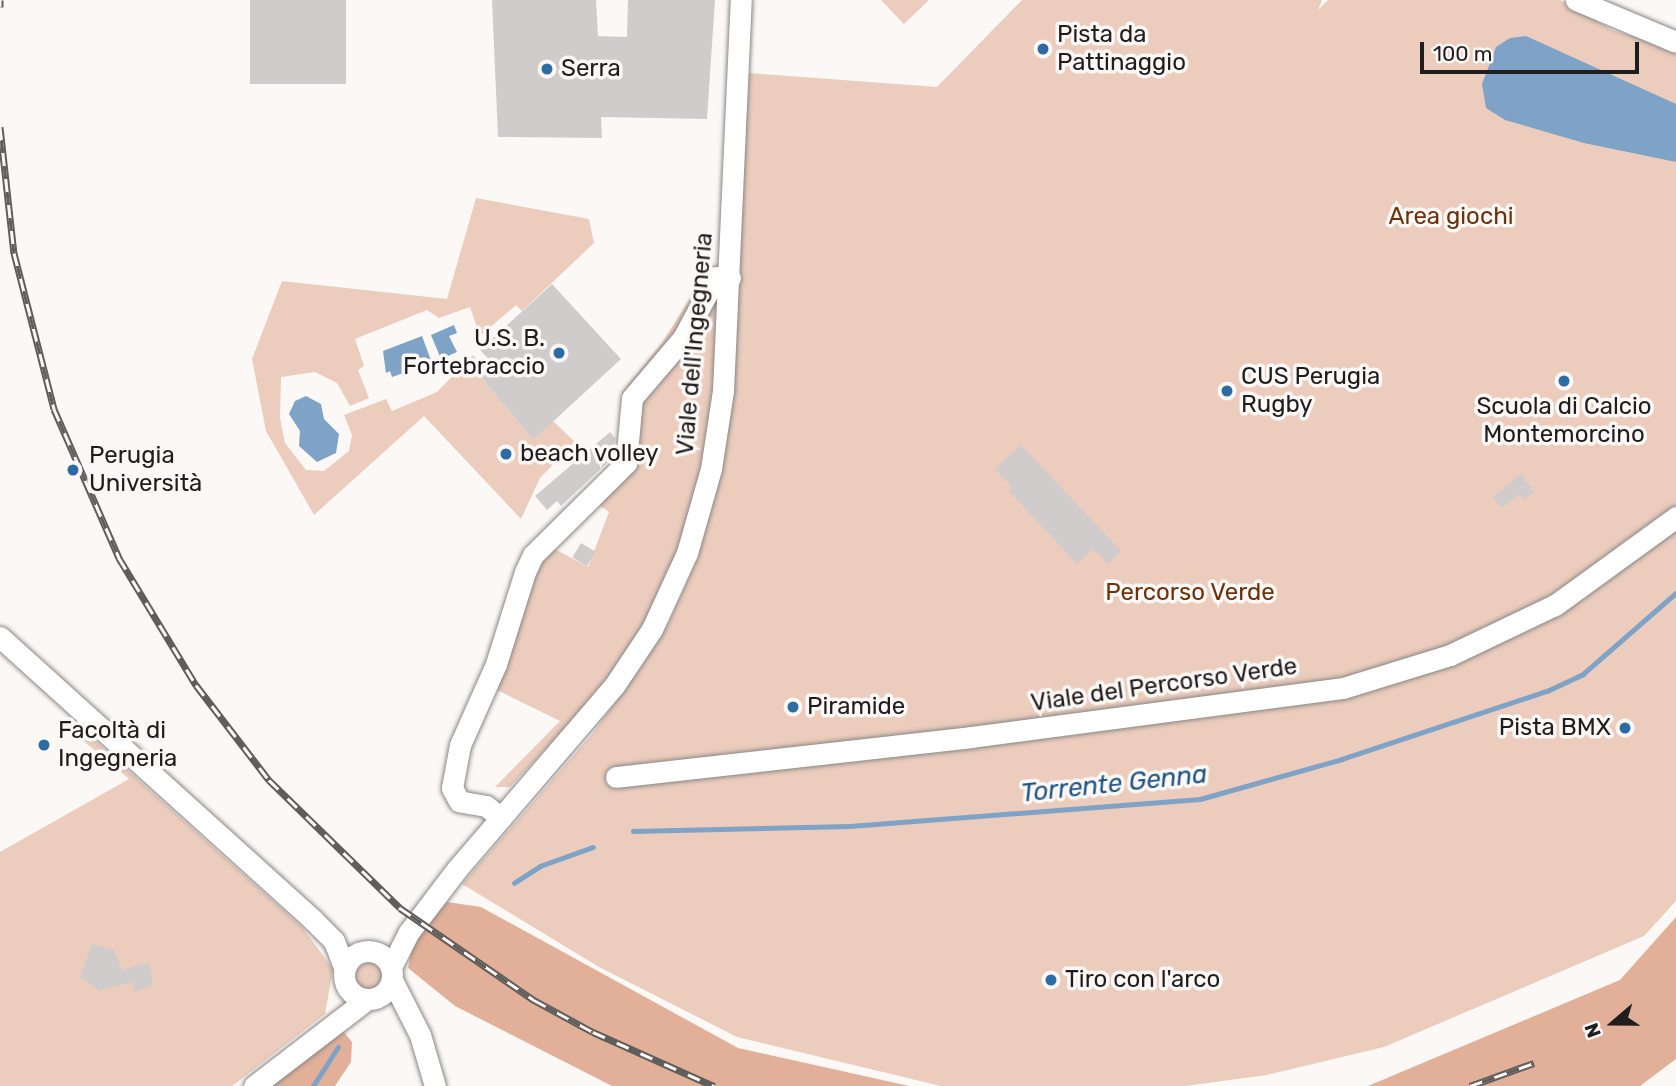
<!DOCTYPE html>
<html>
<head>
<meta charset="utf-8">
<style>
  body { margin:0 }
  #map { position:relative; width:1676px; height:1086px; overflow:hidden; background:#fcf8f6; font-family:Rubik,sans-serif }
  div>[style] { position:absolute }
  .green>* { inset:0; background:#ebccbd }
  .round { border-radius:50% }
  .forest>* { inset:0; background:#e2b098 }
  .water>* { inset:0; background:#7ea3c7 }
  .stream>* { height:4.5px; margin:-2.25px; padding:0 2.25px; transform-origin:2.25px; border-radius:2.25px; background:#7ea3c7 }
  .building>* { inset:0; background:#d0cccb; transform-origin:0 0 }
  .roads { filter:drop-shadow(0 0 2px #8a8785) drop-shadow(0 0 2px #8a8785) }
  .minor>* { height:21px; margin:-10.5px; padding:0 10.5px; transform-origin:10.5px; border-radius:10.5px; background:#fff }
  .minor>.ring { margin:-10.5px; padding:0; box-sizing:content-box; background:none; border:21px solid #fff; border-radius:50% }
  .rail>* { height:7px; margin-top:-3.5px; transform-origin:0; background:repeating-linear-gradient(90deg,#fcf8f6 0 13px,#605e5d 0 26px); box-sizing:border-box; border-block:2px solid #605e5d }
  .dots>* { width:19px; height:19px; translate:-50% -50%; box-sizing:border-box; border:4px solid #fcf8f6; border-radius:50% }
  span { translate:-50% -50%; white-space:nowrap; text-align:center; line-height:1.15; -webkit-text-stroke:7px #fcf8f6; paint-order:stroke }
  .poi-label { font-size:24px; color:#1f1d1d }
  .left { translate:0 -50%; text-align:left }
  .right { translate:-100% -50%; text-align:right }
  .park-label { font-size:24px; color:#6d310c }
  .street-label { font-size:24px; color:#1f1d1d }
  .water-label { font-size:26px; color:#1f5686; font-style:italic }
  .north { position:absolute; left:1578px; top:988px; width:70px; height:70px; -webkit-text-stroke:5px #fcf8f6; paint-order:stroke; rotate:250deg; font-size:19px; font-weight:700; line-height:28px; text-align:center; color:#1f1d1d }
  .north::after { content:''; display:block; margin:auto; width:24px; height:32px; background:#1f1d1d; clip-path:polygon(50% 0,100% 100%,50% 72%,0 100%) }
  .scale { position:absolute; left:1420px; top:42px; width:219px; height:32px; box-sizing:border-box; border:4px solid #1f1d1d; border-top:0; padding-left:9px; font-size:21px; line-height:24px; white-space:nowrap; color:#1f1d1d; -webkit-text-stroke:5px #fcf8f6; paint-order:stroke }
</style>
</head>
<body>
<div id="map">
  <div class="green">
    <div style="clip-path:polygon(881px 0,929px 0,904px 24px)"></div>
    <div style="clip-path:polygon(1022px 0,1322px 0,1318px 10px,1328px 0,1560px 0,1612px 30px,1676px 49px,1676px 901px,1644px 936px,1384px 1047px,1267px 1075px,1185px 1086px,941px 1086px,737px 1037px,599px 967px,462px 884px,592px 734px,643px 664px,668px 624px,697px 559px,725px 448px,749px 73px,937px 87px)"></div>
    <div style="clip-path:polygon(476px 198px,589px 219px,594px 243px,522px 311px,516px 305px,480px 336px,470px 307px,439px 318px,427px 310px,355px 339px,364px 366px,358px 370px,369px 398px,350px 406px,337px 383px,315px 372px,281px 377px,280px 418px,285px 443px,306px 470px,324px 471px,349px 451px,352px 435px,344px 415px,386px 399px,392px 411px,437px 392px,473px 355px,487px 371px,481px 377px,533px 440px,553px 421px,575px 442px,540px 478px,521px 519px,424px 416px,314px 515px,266px 431px,252px 359px,282px 281px,447px 299px)"></div>
    <div style="clip-path:polygon(696px 289px,719px 294px,713px 392px,703px 471px,675px 559px,642px 628px,595px 696px,510px 787px,495px 787px,560px 721px,495px 689px,540px 555px,551px 547px,588px 567px,609px 512px,596px 503px,629px 468px,635px 406px,622px 392px,662px 343px)"></div>
    <div style="clip-path:polygon(84px 731px,302px 927px,333px 969px,325px 1014px,232px 1086px,0 1086px,0 852px,129px 779px,74px 733px)"></div>
    <div class="round" style="left:356px;top:963px;width:26px;height:26px"></div>
  </div>
  <div class="forest">
    <div style="clip-path:polygon(447px 902px,481px 907px,738px 1048px,909px 1086px,612px 1086px,455px 1006px,408px 968px,413px 943px)"></div>
    <div style="clip-path:polygon(1676px 917px,1676px 1059px,1640px 1086px,1368px 1086px,1620px 980px)"></div>
    <div style="clip-path:polygon(338px 1031px,344px 1032px,352px 1042px,351px 1062px,335px 1086px,269px 1086px)"></div>
  </div>
  <div class="water">
    <div style="clip-path:polygon(1526px 36px,1676px 104px,1676px 162px,1584px 143px,1505px 120px,1486px 108px,1482px 84px,1496px 47px,1510px 38px)"></div>
    <div style="clip-path:polygon(454px 325px,457px 333px,449px 336px,457px 352px,441px 359px,431px 335px)"></div>
    <div style="clip-path:polygon(422px 336px,432px 363px,392px 377px,390px 371px,386px 373px,383px 351px)"></div>
    <div style="clip-path:polygon(306px 396px,321px 404px,324px 419px,339px 434px,336px 453px,317px 462px,299px 446px,300px 431px,289px 414px,295px 401px)"></div>
  </div>
  <div class="stream">
    <div style="left:633px;top:831px;width:217px;rotate:-1.3deg"></div>
    <div style="left:850px;top:826px;width:351px;rotate:-4.4deg"></div>
    <div style="left:1200px;top:799px;width:148px;rotate:-15.7deg"></div>
    <div style="left:1342px;top:759px;width:216px;rotate:-18.4deg"></div>
    <div style="left:1547px;top:691px;width:40px;rotate:-25deg"></div>
    <div style="left:1583px;top:674px;width:123px;rotate:-41.1deg"></div>
    <div style="left:514px;top:883px;width:31px;rotate:-33deg"></div>
    <div style="left:540px;top:866px;width:56px;rotate:-19.7deg"></div>
    <div style="left:313px;top:1086px;width:46px;rotate:-57.3deg"></div>
  </div>
  <div class="building">
    <div style="left:250px;top:0;width:96px;height:84px"></div>
    <div style="clip-path:polygon(492px 0,596px 0,598px 36px,627px 37px,628px 0,715px 0,707px 119px,601px 117px,602px 138px,498px 137px)"></div>
    <div style="clip-path:polygon(552px 284px,621px 359px,533px 440px,481px 377px,494px 365px,480px 350px)"></div>
    <div style="clip-path:polygon(610px 432px,615px 438px,613px 457px,561px 506px,557px 501px,547px 510px,535px 496px)"></div>
    <div style="clip-path:polygon(1021px 445px,1121px 551px,1108px 564px,1093px 549px,1077px 564px,1009px 491px,1012px 487px,995px 469px)"></div>
    <div style="clip-path:polygon(1521px 474px,1534px 492px,1524px 500px,1520px 494px,1502px 508px,1493px 497px)"></div>
    <div style="left:581px;top:543px;width:17px;height:17px;rotate:31deg"></div>
    <div style="clip-path:polygon(92px 944px,114px 950px,122px 970px,149px 962px,153px 985px,135px 992px,132px 982px,100px 991px,80px 977px)"></div>
  </div>
  <div class="roads">
    <div class="minor">
      <div style="left:1576px;top:0;width:108px;rotate:22.8deg"></div>
      <div style="left:0;top:637px;width:421px;rotate:42.1deg"></div>
      <div style="left:312px;top:919px;width:31px;rotate:45deg"></div>
      <div style="left:334px;top:941px;width:30px;rotate:69deg"></div>
      <div style="left:616px;top:777px;width:357px;rotate:-6.4deg"></div>
      <div style="left:971px;top:737px;width:375px;rotate:-7.5deg"></div>
      <div style="left:1343px;top:688px;width:112px;rotate:-17.1deg"></div>
      <div style="left:1450px;top:655px;width:116px;rotate:-25.5deg"></div>
      <div style="left:1555px;top:605px;width:150px;rotate:-36deg"></div>
      <div style="left:501px;top:818px;width:19px;rotate:-141deg"></div>
      <div style="left:486px;top:806px;width:27px;rotate:-170deg"></div>
      <div style="left:459px;top:801px;width:15px;rotate:-118deg"></div>
      <div style="left:452px;top:788px;width:44px;rotate:-79.5deg"></div>
      <div style="left:460px;top:745px;width:89px;rotate:-66deg"></div>
      <div style="left:496px;top:664px;width:96px;rotate:-72.5deg"></div>
      <div style="left:525px;top:572px;width:19px;rotate:-65deg"></div>
      <div style="left:533px;top:555px;width:131px;rotate:-44.7deg"></div>
      <div style="left:626px;top:463px;width:65px;rotate:-84.7deg"></div>
      <div style="left:632px;top:398px;width:79px;rotate:-49.6deg"></div>
      <div style="left:683px;top:338px;width:69px;rotate:-61.6deg"></div>
      <div style="left:716px;top:277px;width:14px;rotate:4deg"></div>
      <div class="ring" style="left:344px;top:951px;width:27px;height:27px"></div>
      <div style="left:391px;top:967px;width:39px;rotate:-63deg"></div>
      <div style="left:409px;top:932px;width:79px;rotate:-52.7deg"></div>
      <div style="left:457px;top:869px;width:241px;rotate:-49.4deg"></div>
      <div style="left:614px;top:686px;width:69px;rotate:-56.3deg"></div>
      <div style="left:652px;top:629px;width:84px;rotate:-65.3deg"></div>
      <div style="left:687px;top:553px;width:87px;rotate:-74.1deg"></div>
      <div style="left:711px;top:469px;width:79px;rotate:-81.3deg"></div>
      <div style="left:723px;top:391px;width:391px;rotate:-87.4deg"></div>
      <div style="left:392px;top:980px;width:62px;rotate:63deg"></div>
      <div style="left:420px;top:1035px;width:53px;rotate:73.6deg"></div>
      <div style="left:254px;top:1086px;width:141px;rotate:-37.5deg"></div>
    </div>
  </div>
  <div class="rail">
    <div style="left:0;top:7px;width:7px;rotate:-90deg"></div>
    <div style="left:0;top:127px;width:127px;rotate:83.7deg"></div>
    <div style="left:14px;top:253px;width:161px;rotate:75.6deg"></div>
    <div style="left:54px;top:409px;width:163px;rotate:66.4deg"></div>
    <div style="left:119px;top:558px;width:149px;rotate:58.8deg"></div>
    <div style="left:196px;top:685px;width:120px;rotate:52.5deg"></div>
    <div style="left:269px;top:780px;width:183px;rotate:44.3deg"></div>
    <div style="left:400px;top:908px;width:163px;rotate:34.5deg"></div>
    <div style="left:534px;top:1000px;width:67px;rotate:28.5deg"></div>
    <div style="left:593px;top:1032px;width:133px;rotate:24.1deg"></div>
    <div style="left:1470px;top:1086px;width:68px;rotate:-19.8deg"></div>
  </div>
  <div class="dots">
    <div style="left:1043px;top:49px;background:#2d6ca2"></div>
    <div style="left:547px;top:69px;background:#2d6ca2"></div>
    <div style="left:559px;top:353px;background:#2d6ca2"></div>
    <div style="left:1564px;top:381px;background:#2d6ca2"></div>
    <div style="left:1227px;top:391px;background:#2d6ca2"></div>
    <div style="left:506px;top:454px;background:#2d6ca2"></div>
    <div style="left:73px;top:470px;background:#2d6ca2"></div>
    <div style="left:793px;top:707px;background:#2d6ca2"></div>
    <div style="left:1625px;top:728px;background:#2d6ca2"></div>
    <div style="left:44px;top:745px;background:#2d6ca2"></div>
    <div style="left:1051px;top:980px;background:#2d6ca2"></div>
  </div>
  <div class="poi-label">
    <span class="left" style="left:1057px;top:49px">Pista da<br>Pattinaggio</span>
    <span class="left" style="left:561px;top:69px">Serra</span>
    <span class="right" style="left:545px;top:353px">U.S. B.<br>Fortebraccio</span>
    <span class="left" style="left:1241px;top:391px">CUS Perugia<br>Rugby</span>
    <span style="left:1564px;top:421px">Scuola di Calcio<br>Montemorcino</span>
    <span class="left" style="left:520px;top:454px">beach volley</span>
    <span class="left" style="left:89px;top:470px">Perugia<br>Università</span>
    <span class="left" style="left:807px;top:707px">Piramide</span>
    <span class="right" style="left:1611px;top:728px">Pista BMX</span>
    <span class="left" style="left:58px;top:745px">Facoltà di<br>Ingegneria</span>
    <span class="left" style="left:1065px;top:980px">Tiro con l'arco</span>
  </div>
  <div class="park-label">
    <span style="left:1451px;top:217px">Area giochi</span>
    <span style="left:1190px;top:593px">Percorso Verde</span>
  </div>
  <div class="street-label">
    <span style="left:695px;top:344px;rotate:-85deg">Viale dell'Ingegneria</span>
    <span style="left:1164px;top:685px;rotate:-8deg">Viale del Percorso Verde</span>
  </div>
  <div class="water-label">
    <span style="left:1114px;top:784px;rotate:-6deg">Torrente Genna</span>
  </div>
  <div class="north">N</div>
  <div class="scale">100 m</div>
</div>
</body>
</html>
